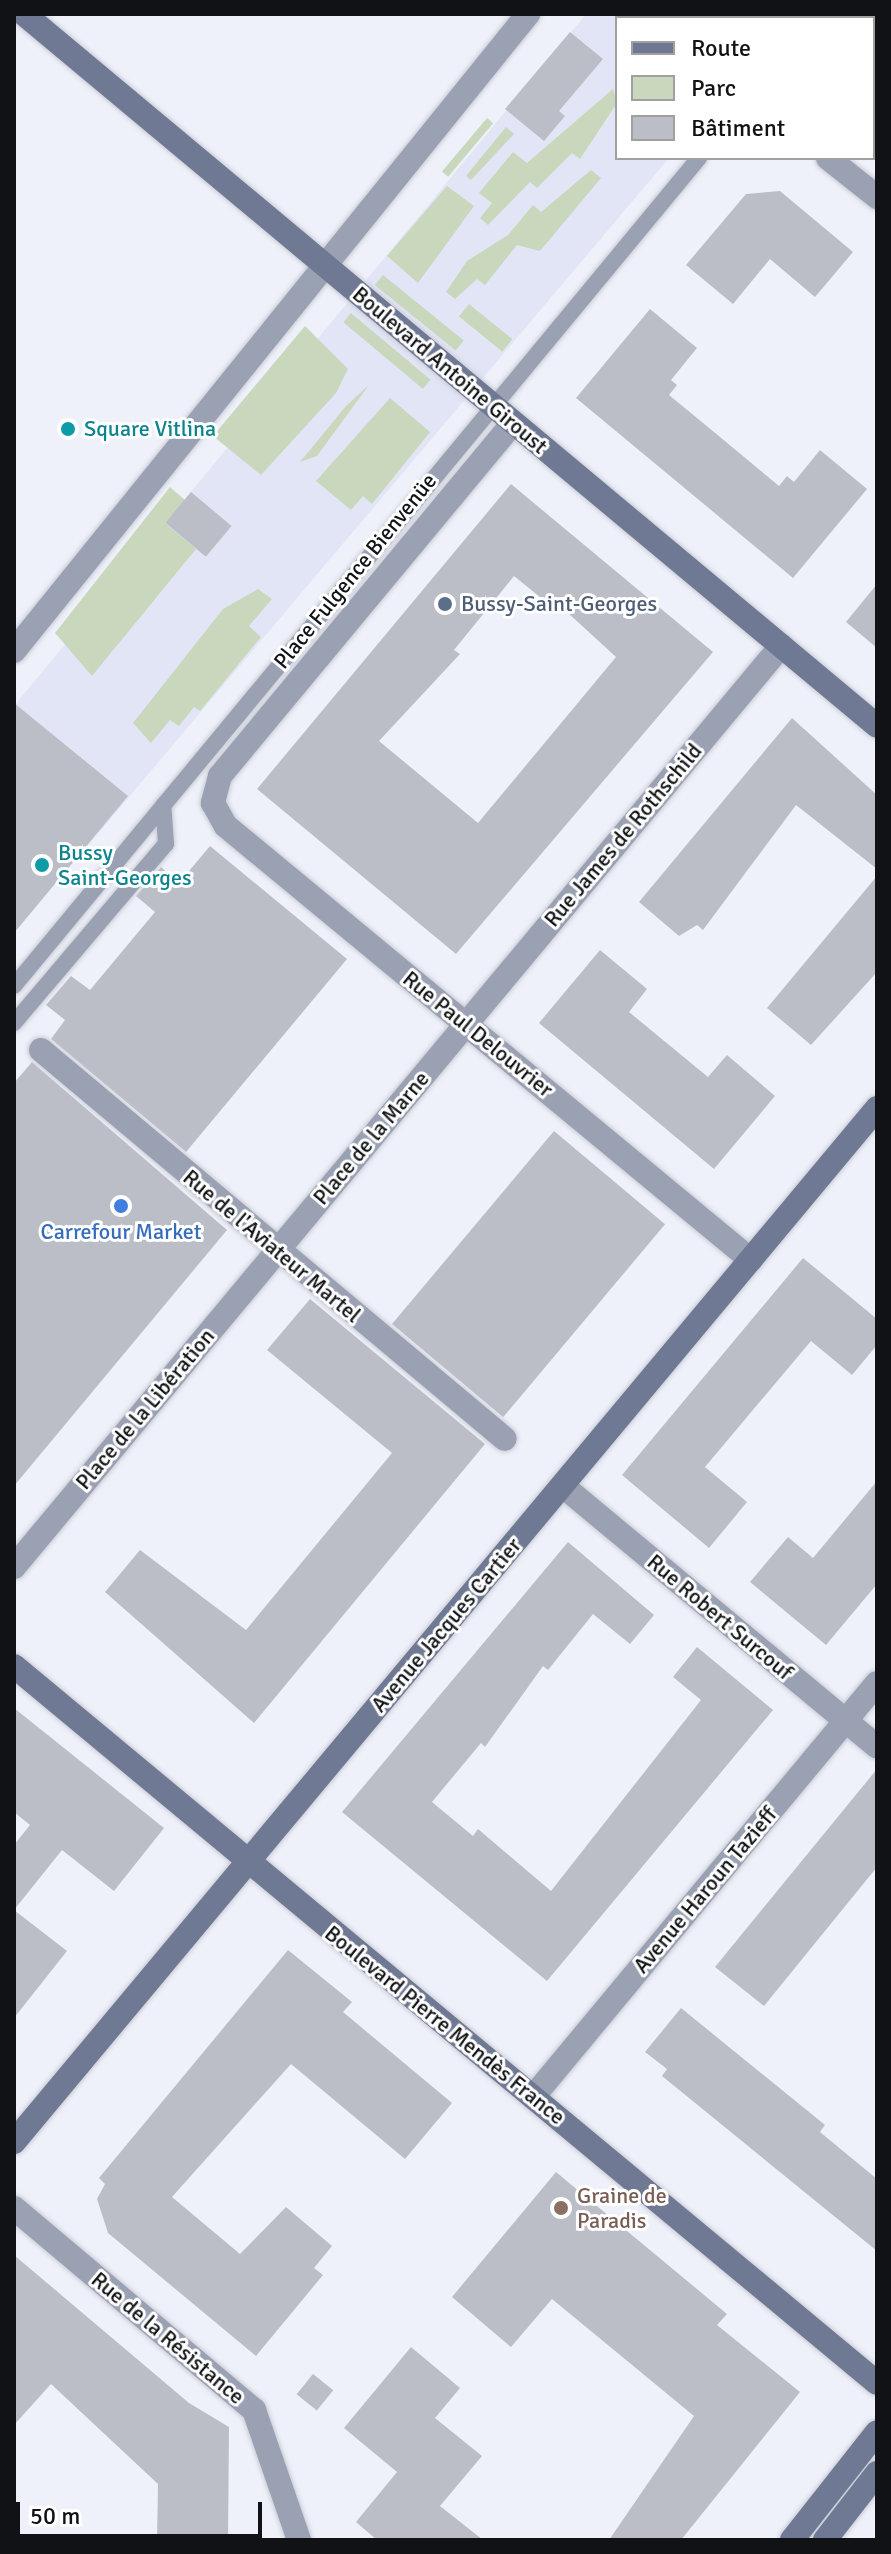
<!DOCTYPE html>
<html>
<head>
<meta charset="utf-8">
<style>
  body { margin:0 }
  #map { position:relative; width:891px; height:2554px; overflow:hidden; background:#eff1fa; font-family:Signika,sans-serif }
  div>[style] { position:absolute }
  .built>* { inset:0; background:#e2e5f5 }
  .green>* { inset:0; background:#c9d8bd; transform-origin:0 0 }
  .building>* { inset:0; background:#bcbec7; transform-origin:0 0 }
  .roads { filter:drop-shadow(0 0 2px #cbcdd5) drop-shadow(0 0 2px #cbcdd5) }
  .lane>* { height:16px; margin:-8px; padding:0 8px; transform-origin:8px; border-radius:8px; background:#9aa1b3 }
  .street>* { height:24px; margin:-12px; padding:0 12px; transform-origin:12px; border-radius:12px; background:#9aa1b3 }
  .secondary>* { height:24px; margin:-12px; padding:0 12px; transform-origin:12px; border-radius:12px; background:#707994 }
  .dots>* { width:22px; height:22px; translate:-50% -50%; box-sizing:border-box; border:4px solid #fff; border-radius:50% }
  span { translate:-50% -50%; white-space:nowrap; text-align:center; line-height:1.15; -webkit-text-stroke:6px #fff; paint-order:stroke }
  .street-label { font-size:22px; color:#111215 }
  .culture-label { font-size:22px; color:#0d838f }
  .left { translate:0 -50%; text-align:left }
  .service-label { font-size:22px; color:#4e5e75 }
  .shop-label { font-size:22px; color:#366cbe }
  .education-label { font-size:22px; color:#785e54 }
  .frame { position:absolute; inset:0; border:16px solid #111215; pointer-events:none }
  .legend { position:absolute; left:615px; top:16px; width:260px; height:144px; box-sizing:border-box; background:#fff; border:2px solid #a0a0a1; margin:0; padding:10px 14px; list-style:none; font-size:24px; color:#111215 }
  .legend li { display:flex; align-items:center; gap:16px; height:40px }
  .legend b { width:40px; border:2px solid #a0a0a1 }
  .scale { position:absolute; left:16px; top:2502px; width:246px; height:36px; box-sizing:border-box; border:4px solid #111215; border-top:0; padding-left:10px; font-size:24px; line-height:28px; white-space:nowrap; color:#111215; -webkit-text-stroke:6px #fff; paint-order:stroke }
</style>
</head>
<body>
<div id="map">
  <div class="built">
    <div style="clip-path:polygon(586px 14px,790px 14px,617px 18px,617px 158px,669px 158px,14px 933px,14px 706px)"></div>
  </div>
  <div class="green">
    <div style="clip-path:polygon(790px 14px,877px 14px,877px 160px,873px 18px)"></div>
    <div style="clip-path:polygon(613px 89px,617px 103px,580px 159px,572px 153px,537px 188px,530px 182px,488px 225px,480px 218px,492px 203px,479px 193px,513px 152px,527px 163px)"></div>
    <div style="left:487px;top:118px;width:8px;height:70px;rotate:40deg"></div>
    <div style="clip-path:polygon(506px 127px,514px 134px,471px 180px,466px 176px)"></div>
    <div style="clip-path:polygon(591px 170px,601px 178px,540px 251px,517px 245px,485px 285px,477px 279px,455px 299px,446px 292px,467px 261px,508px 235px,533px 205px,541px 212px)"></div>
    <div style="clip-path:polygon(447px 186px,474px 206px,418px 283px,387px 256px)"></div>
    <div style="left:383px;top:275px;width:104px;height:13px;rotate:39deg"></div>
    <div style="left:469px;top:304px;width:56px;height:16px;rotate:39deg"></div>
    <div style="left:351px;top:313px;width:104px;height:12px;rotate:40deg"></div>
    <div style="clip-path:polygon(305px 326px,348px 369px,336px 393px,261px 475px,213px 436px)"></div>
    <div style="clip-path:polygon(369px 385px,317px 456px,300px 462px,346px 406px)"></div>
    <div style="clip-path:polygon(390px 398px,430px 432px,372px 504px,363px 496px,351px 510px,316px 481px)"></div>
    <div style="clip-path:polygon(170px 487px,185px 500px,165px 523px,196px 549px,92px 676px,55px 633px)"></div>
    <div style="clip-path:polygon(258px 589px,272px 599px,249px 626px,261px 637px,200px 711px,194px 707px,179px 726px,170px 720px,151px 743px,133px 723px,223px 609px)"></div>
  </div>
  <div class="building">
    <div style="clip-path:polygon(570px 32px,603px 59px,559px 111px,565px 116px,544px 141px,505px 109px)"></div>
    <div style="clip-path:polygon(780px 191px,853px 252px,815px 297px,770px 259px,733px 304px,686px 265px,746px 194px)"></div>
    <div style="clip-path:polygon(650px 309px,697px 348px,671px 380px,677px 385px,669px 395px,714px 432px,779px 486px,787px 476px,794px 482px,820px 450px,867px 489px,793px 578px,576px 398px)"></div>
    <div style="clip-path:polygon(evenodd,511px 484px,713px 652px,456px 954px,257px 789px,511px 484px,514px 576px,551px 606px,555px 601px,616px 657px,478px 823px,379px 741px,460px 654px,454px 650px,514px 576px)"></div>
    <div style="left:191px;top:492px;width:53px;height:40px;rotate:40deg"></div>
    <div style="clip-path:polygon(877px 584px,877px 648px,846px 622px)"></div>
    <div style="clip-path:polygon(14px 703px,128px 796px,14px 933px)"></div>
    <div style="clip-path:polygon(792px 718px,877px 795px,877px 869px,796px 805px,703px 930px,697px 925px,679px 936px,639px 902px)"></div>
    <div style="clip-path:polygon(210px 846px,347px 959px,186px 1152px,51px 1039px,65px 1020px,46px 1005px,71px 976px,90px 990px,155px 912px,136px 896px,161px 867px,179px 883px)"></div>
    <div style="clip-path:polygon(877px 876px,877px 972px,811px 1045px,767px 1008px)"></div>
    <div style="clip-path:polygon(600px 950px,647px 989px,629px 1012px,708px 1077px,727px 1055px,775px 1096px,714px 1169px,539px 1023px)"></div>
    <div style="clip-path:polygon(32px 1062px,227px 1230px,14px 1486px,14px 1083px)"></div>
    <div style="left:554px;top:1131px;width:145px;height:252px;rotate:40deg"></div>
    <div style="clip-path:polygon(803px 1258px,877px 1319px,877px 1345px,852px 1375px,811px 1341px,705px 1467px,747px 1502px,709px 1548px,622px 1475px)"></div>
    <div style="clip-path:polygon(310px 1299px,485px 1444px,254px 1723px,105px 1592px,140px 1550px,246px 1630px,392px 1453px,267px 1350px)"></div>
    <div style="clip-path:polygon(877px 1481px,877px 1584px,826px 1645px,750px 1582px,788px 1537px,813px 1558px)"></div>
    <div style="clip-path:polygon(568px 1542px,654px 1615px,630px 1644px,593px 1614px,548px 1670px,543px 1666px,485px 1747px,481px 1743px,432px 1802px,473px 1836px,478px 1829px,551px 1891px,701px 1700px,673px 1677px,697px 1647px,773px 1710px,547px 1981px,342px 1812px)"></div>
    <div style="clip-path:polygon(14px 1708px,164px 1828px,114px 1891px,62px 1850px,14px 1910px,67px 1951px,14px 2018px,14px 1845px,30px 1825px,14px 1812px)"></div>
    <div style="clip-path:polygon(877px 1769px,877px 1867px,764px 2006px,715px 1967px)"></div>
    <div style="clip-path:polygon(288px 1950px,352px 2002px,343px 2012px,452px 2103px,405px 2159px,291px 2064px,172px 2197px,240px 2254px,286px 2207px,332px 2246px,314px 2268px,323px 2275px,256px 2356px,108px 2233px,97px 2199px,105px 2184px,99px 2178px)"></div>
    <div style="clip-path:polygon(681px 2008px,825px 2125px,820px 2132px,877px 2179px,877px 2251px,662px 2076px,667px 2069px,645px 2052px)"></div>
    <div style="clip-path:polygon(556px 2172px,727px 2314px,717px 2325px,800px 2392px,681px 2540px,609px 2540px,694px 2416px,552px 2299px,511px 2347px,452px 2297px)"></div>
    <div style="clip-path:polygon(14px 2255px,189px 2403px,229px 2427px,228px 2540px,157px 2540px,158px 2484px,51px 2384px,14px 2425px)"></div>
    <div style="clip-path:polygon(411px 2347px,460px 2388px,435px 2418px,482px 2456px,440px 2506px,483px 2540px,377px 2540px,356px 2522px,397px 2472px,344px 2428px)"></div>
    <div style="left:313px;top:2374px;width:26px;height:26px;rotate:39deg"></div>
  </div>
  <div class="roads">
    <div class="lane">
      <div style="left:14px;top:986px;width:1075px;rotate:-50.4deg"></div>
      <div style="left:14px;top:1023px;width:235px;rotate:-49.7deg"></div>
      <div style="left:166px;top:844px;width:39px;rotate:-94deg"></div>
    </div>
    <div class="street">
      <div style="left:649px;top:14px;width:6px;rotate:39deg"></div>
      <div style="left:828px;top:158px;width:63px;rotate:38.5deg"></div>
      <div style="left:513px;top:423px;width:459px;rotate:129.7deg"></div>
      <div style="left:220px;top:776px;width:28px;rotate:105deg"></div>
      <div style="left:213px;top:803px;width:26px;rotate:61deg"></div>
      <div style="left:226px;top:826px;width:681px;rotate:39.58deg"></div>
      <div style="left:14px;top:651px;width:819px;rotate:-51.1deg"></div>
      <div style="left:41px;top:1050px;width:605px;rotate:39.98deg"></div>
      <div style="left:563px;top:1486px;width:408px;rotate:39.7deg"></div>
      <div style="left:14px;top:1567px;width:1199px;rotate:-50.21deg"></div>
      <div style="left:533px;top:2097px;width:538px;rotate:-50.28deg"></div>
      <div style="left:14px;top:2208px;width:314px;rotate:40.1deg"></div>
      <div style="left:254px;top:2410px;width:138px;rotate:70.9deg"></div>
    </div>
    <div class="secondary">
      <div style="left:24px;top:14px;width:1111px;rotate:39.85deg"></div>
      <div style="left:14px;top:1666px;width:1122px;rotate:39.72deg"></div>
      <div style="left:14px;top:2142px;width:1347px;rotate:-50.15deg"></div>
      <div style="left:792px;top:2540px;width:137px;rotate:-51.8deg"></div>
      <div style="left:825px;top:2540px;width:85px;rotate:-52.2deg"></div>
    </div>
  </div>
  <div class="dots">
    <div style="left:68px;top:429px;background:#0f9aa8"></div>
    <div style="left:445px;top:604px;background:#5c6f8a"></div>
    <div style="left:42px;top:865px;background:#0f9aa8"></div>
    <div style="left:121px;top:1206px;background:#3f7fe0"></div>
    <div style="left:561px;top:2208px;background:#8d6e63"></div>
  </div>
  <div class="street-label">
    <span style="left:450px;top:370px;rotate:40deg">Boulevard Antoine Giroust</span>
    <span style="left:355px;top:571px;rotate:-51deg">Place Fulgence Bienvenüe</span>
    <span style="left:623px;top:835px;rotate:-50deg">Rue James de Rothschild</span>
    <span style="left:478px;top:1034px;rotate:39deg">Rue Paul Delouvrier</span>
    <span style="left:371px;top:1138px;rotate:-50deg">Place de la Marne</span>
    <span style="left:272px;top:1246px;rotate:40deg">Rue de l'Aviateur Martel</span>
    <span style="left:145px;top:1409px;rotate:-50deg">Place de la Libération</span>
    <span style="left:720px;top:1617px;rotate:40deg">Rue Robert Surcouf</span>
    <span style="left:446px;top:1625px;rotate:-50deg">Avenue Jacques Cartier</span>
    <span style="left:705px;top:1890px;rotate:-50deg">Avenue Haroun Tazieff</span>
    <span style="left:445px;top:2025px;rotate:39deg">Boulevard Pierre Mendès France</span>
    <span style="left:168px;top:2338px;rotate:40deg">Rue de la Résistance</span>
  </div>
  <div class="culture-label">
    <span class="left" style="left:84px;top:429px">Square Vitlina</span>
    <span class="left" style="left:58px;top:865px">Bussy<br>Saint-Georges</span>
  </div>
  <div class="service-label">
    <span class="left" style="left:461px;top:604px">Bussy-Saint-Georges</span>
  </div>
  <div class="shop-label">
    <span style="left:121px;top:1232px">Carrefour Market</span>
  </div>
  <div class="education-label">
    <span class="left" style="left:577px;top:2208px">Graine de<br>Paradis</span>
  </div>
  <div class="frame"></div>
  <ul class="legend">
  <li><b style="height:10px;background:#707994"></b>Route</li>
  <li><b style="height:22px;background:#c9d8bd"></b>Parc</li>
  <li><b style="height:22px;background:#bcbec7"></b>Bâtiment</li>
  </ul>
  <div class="scale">50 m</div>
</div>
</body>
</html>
